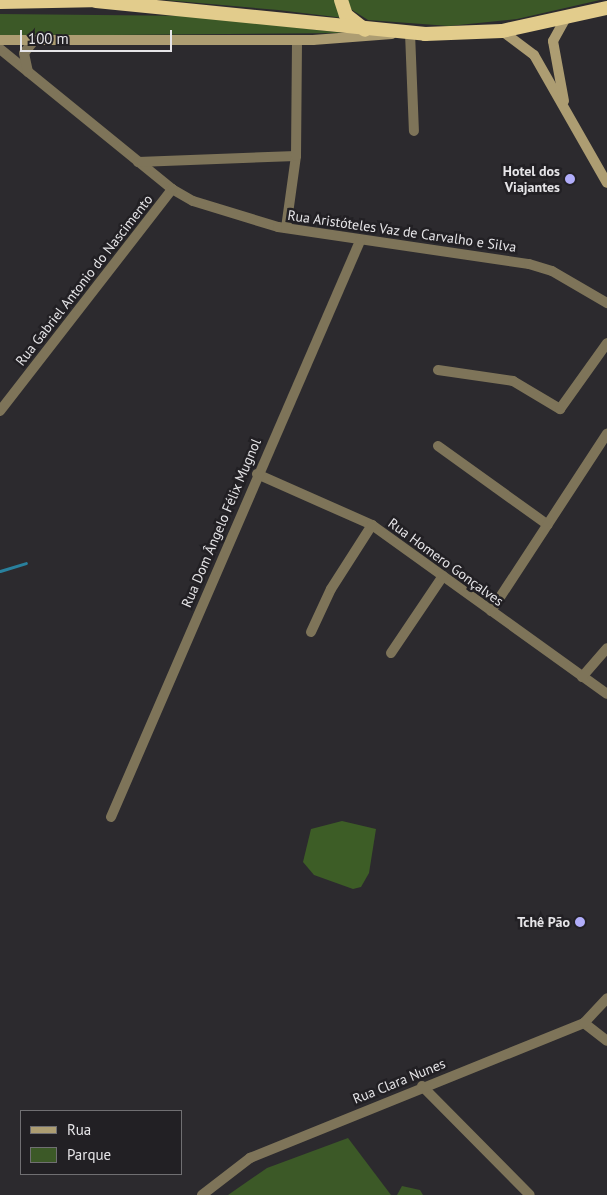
<!DOCTYPE html>
<html>
<head>
<meta charset="utf-8">
<style>
  body { margin:0 }
  #map { position:relative; width:607px; height:1195px; overflow:hidden; background:#2c2a2e; font-family:"PT Sans",sans-serif }
  div>[style] { position:absolute }
  .green>* { inset:0; background:#3c5927 }
  .forest>* { inset:0; background:#3d5d26 }
  .stream>* { height:3px; margin:-1.5px; padding:0 1.5px; transform-origin:1.5px; border-radius:1.5px; background:#29809d }
  .minor>* { height:10px; margin:-5px; padding:0 5px; transform-origin:5px; border-radius:5px; background:#7e7459 }
  .tertiary>* { height:10px; margin:-5px; padding:0 5px; transform-origin:5px; border-radius:5px; background:#7e7459 }
  .secondary>* { height:10px; margin:-5px; padding:0 5px; transform-origin:5px; border-radius:5px; background:#ad9d72 }
  .trunk>* { height:14px; margin:-7px; padding:0 7px; transform-origin:7px; border-radius:7px; background:#e2cc8c }
  .dots>* { width:14px; height:14px; translate:-50% -50%; box-sizing:border-box; border:2px solid #222024; border-radius:50% }
  span { translate:-50% -50%; white-space:nowrap; text-align:center; line-height:1.15; -webkit-text-stroke:5px #222024; paint-order:stroke }
  .poi-label { font-size:14px; color:#e6e5e8; font-weight:700 }
  .right { translate:-100% -50%; text-align:right }
  .street-label { font-size:14px; color:#e6e5e8 }
  .legend { position:absolute; left:20px; top:1110px; width:162px; height:65px; box-sizing:border-box; background:#222024; border:1px solid #706f72; margin:0; padding:6px 9px; list-style:none; font-size:15px; color:#e6e5e8 }
  .legend li { display:flex; align-items:center; gap:10px; height:25px }
  .legend b { width:25px; border:1px solid #706f72 }
  .scale { position:absolute; left:20px; top:30px; width:152px; height:22px; box-sizing:border-box; border:2px solid #e6e5e8; border-top:0; padding-left:6px; font-size:15px; line-height:18px; white-space:nowrap; color:#e6e5e8; -webkit-text-stroke:4px #222024; paint-order:stroke }
</style>
</head>
<body>
<div id="map">
  <div class="green">
    <div style="clip-path:polygon(165px 0,334px 0,344px 18px,278px 10px)"></div>
    <div style="clip-path:polygon(347px 0,600px 0,517px 19px,449px 26px,368px 20px,349px 8px)"></div>
    <div style="clip-path:polygon(0 14px,197px 16px,344px 33px,0 36px)"></div>
    <div style="clip-path:polygon(348px 1138px,391px 1195px,228px 1195px,267px 1168px)"></div>
    <div style="clip-path:polygon(402px 1186px,420px 1190px,423px 1195px,397px 1195px)"></div>
  </div>
  <div class="forest">
    <div style="clip-path:polygon(342px 821px,376px 829px,369px 873px,361px 887px,353px 889px,314px 875px,303px 862px,311px 829px)"></div>
  </div>
  <div class="stream">
    <div style="left:0;top:571px;width:27px;rotate:-17deg"></div>
  </div>
  <div class="minor">
    <div style="left:410px;top:33px;width:98px;rotate:87.7deg"></div>
    <div style="left:0;top:49px;width:222px;rotate:39.1deg"></div>
    <div style="left:172px;top:189px;width:24px;rotate:30deg"></div>
    <div style="left:193px;top:201px;width:89px;rotate:17deg"></div>
    <div style="left:278px;top:227px;width:254px;rotate:8.4deg"></div>
    <div style="left:529px;top:264px;width:24px;rotate:17deg"></div>
    <div style="left:552px;top:271px;width:64px;rotate:30.2deg"></div>
    <div style="left:28px;top:72px;width:19px;rotate:-102deg"></div>
    <div style="left:24px;top:53px;width:14px;rotate:-51deg"></div>
    <div style="left:138px;top:162px;width:158px;rotate:-2.2deg"></div>
    <div style="left:286px;top:228px;width:73px;rotate:-82.1deg"></div>
    <div style="left:296px;top:156px;width:116px;rotate:-89.5deg"></div>
    <div style="left:438px;top:370px;width:76px;rotate:8.3deg"></div>
    <div style="left:513px;top:381px;width:55px;rotate:30.8deg"></div>
    <div style="left:560px;top:409px;width:81px;rotate:-54.5deg"></div>
    <div style="left:0;top:411px;width:281px;rotate:-52.2deg"></div>
    <div style="left:438px;top:446px;width:135px;rotate:35.7deg"></div>
    <div style="left:257px;top:474px;width:126px;rotate:23.9deg"></div>
    <div style="left:372px;top:525px;width:289px;rotate:35.7deg"></div>
    <div style="left:491px;top:611px;width:212px;rotate:-56.8deg"></div>
    <div style="left:311px;top:632px;width:47px;rotate:-65.1deg"></div>
    <div style="left:331px;top:589px;width:76px;rotate:-57.4deg"></div>
    <div style="left:391px;top:653px;width:93px;rotate:-56deg"></div>
    <div style="left:582px;top:677px;width:38px;rotate:-49deg"></div>
    <div style="left:111px;top:817px;width:628px;rotate:-66.62deg"></div>
    <div style="left:584px;top:1023px;width:29px;rotate:38deg"></div>
    <div style="left:422px;top:1086px;width:153px;rotate:45.3deg"></div>
  </div>
  <div class="tertiary">
    <div style="left:202px;top:1195px;width:61px;rotate:-37.6deg"></div>
    <div style="left:250px;top:1158px;width:360px;rotate:-22deg"></div>
    <div style="left:584px;top:1023px;width:34px;rotate:-47deg"></div>
  </div>
  <div class="secondary">
    <div style="left:502px;top:31px;width:40px;rotate:37deg"></div>
    <div style="left:534px;top:55px;width:147px;rotate:60.3deg"></div>
    <div style="left:0;top:40px;width:313px"></div>
    <div style="left:313px;top:40px;width:79px;rotate:-4.3deg"></div>
    <div style="left:564px;top:101px;width:61px;rotate:-100.4deg"></div>
    <div style="left:553px;top:41px;width:26px;rotate:-61deg"></div>
  </div>
  <div class="trunk">
    <div style="left:341px;top:0;width:16px;rotate:72deg"></div>
    <div style="left:346px;top:15px;width:24px;rotate:38deg"></div>
    <div style="left:96px;top:1px;width:331px;rotate:5.7deg"></div>
    <div style="left:425px;top:34px;width:77px;rotate:-2.2deg"></div>
    <div style="left:502px;top:31px;width:107px;rotate:-12.4deg"></div>
    <div style="left:0;top:2px;width:104px;rotate:-1.1deg"></div>
  </div>
  <div class="dots">
    <div style="left:570px;top:179px;background:#b1adfa"></div>
    <div style="left:580px;top:922px;background:#b1adfa"></div>
  </div>
  <div class="poi-label">
    <span class="right" style="left:560px;top:179px">Hotel dos<br>Viajantes</span>
    <span class="right" style="left:570px;top:922px">Tchê Pão</span>
  </div>
  <div class="street-label">
    <span style="left:402px;top:231px;rotate:8deg">Rua Aristóteles Vaz de Carvalho e Silva</span>
    <span style="left:84px;top:280px;rotate:-52deg">Rua Gabriel Antonio do Nascimento</span>
    <span style="left:221px;top:523px;rotate:-67deg">Rua Dom Ângelo Félix Mugnol</span>
    <span style="left:446px;top:562px;rotate:36deg">Rua Homero Gonçalves</span>
    <span style="left:399px;top:1081px;rotate:-22deg">Rua Clara Nunes</span>
  </div>
  <ul class="legend">
  <li><b style="height:6px;background:#ad9d72"></b>Rua</li>
  <li><b style="height:14px;background:#3c5927"></b>Parque</li>
  </ul>
  <div class="scale">100 m</div>
</div>
</body>
</html>
